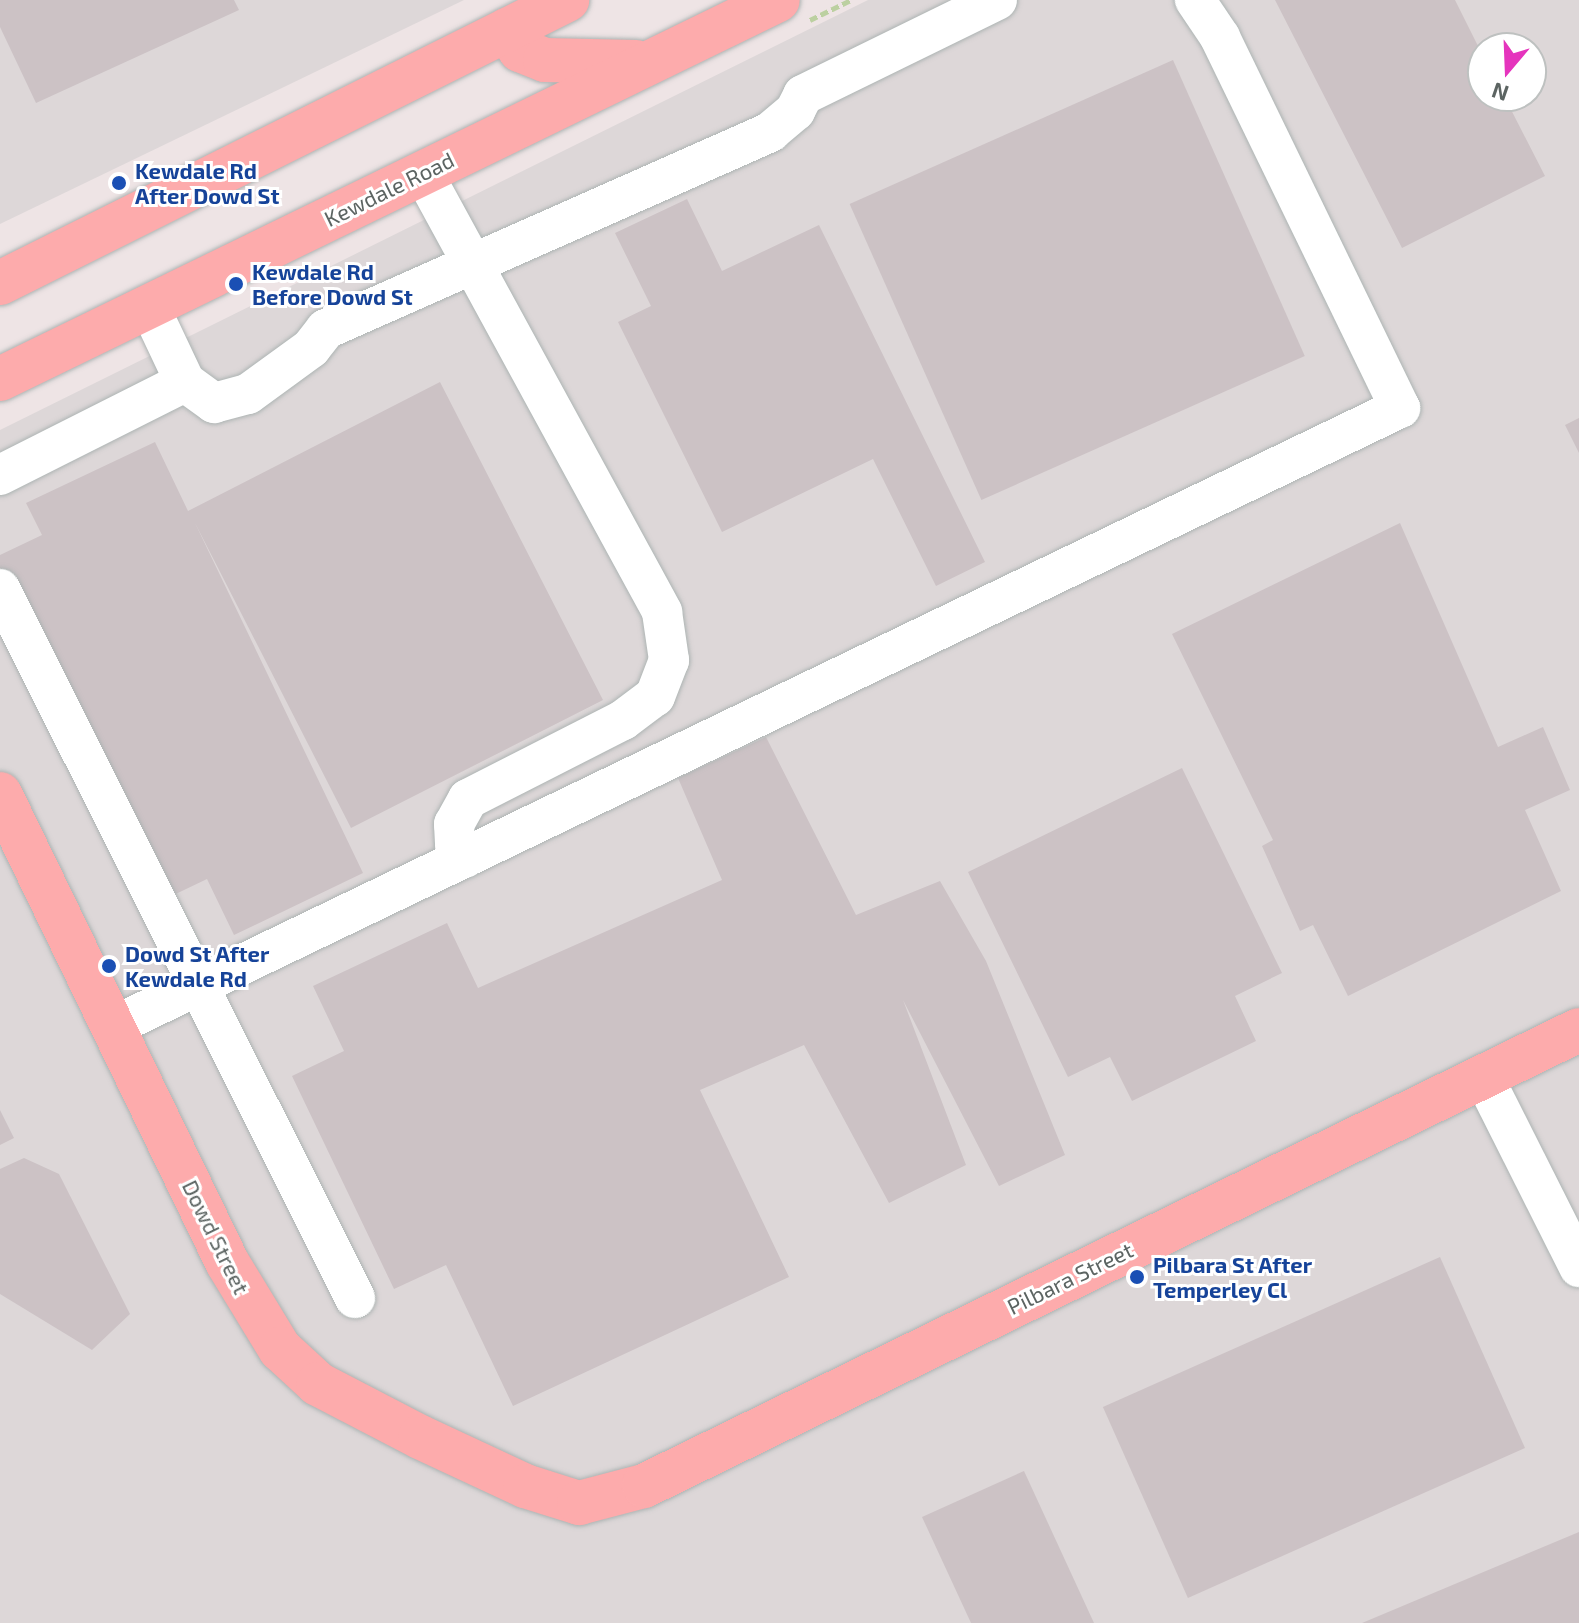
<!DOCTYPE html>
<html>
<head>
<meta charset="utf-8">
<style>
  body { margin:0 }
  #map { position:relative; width:1579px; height:1623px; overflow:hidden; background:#eee4e5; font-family:"Exo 2",sans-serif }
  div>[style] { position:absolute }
  .industrial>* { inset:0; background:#ddd7d8 }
  .building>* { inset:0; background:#ccc2c5; transform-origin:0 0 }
  .path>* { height:5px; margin-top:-2.5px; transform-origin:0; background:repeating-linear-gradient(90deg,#bcd0a1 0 8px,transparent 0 12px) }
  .roads { filter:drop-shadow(0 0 2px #adb4b3) drop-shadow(0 0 2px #adb4b3) }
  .minor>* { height:40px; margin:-20px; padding:0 20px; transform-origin:20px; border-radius:20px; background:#fff }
  .major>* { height:44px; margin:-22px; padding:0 22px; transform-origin:22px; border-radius:22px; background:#fdabac }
  .dots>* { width:22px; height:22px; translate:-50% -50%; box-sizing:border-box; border:4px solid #fff; border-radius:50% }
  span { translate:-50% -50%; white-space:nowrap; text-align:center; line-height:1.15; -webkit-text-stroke:6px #fff; paint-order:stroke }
  .transit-label { font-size:22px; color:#164399; font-weight:700 }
  .left { translate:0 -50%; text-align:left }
  .street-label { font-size:22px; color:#5c6462 }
  .north { position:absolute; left:1467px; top:32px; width:80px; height:80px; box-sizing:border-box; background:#fff; border:2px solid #bec1c0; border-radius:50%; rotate:199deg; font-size:22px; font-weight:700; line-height:32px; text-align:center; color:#5c6462 }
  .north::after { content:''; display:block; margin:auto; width:28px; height:36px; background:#e534bd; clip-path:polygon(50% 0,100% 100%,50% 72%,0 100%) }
</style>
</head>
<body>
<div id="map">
  <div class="industrial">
    <div style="clip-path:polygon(0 0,464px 0,0 224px)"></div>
    <div style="clip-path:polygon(evenodd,868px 0,1579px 0,1579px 1623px,0 1623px,0 430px,868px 0,1483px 48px,1531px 48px,1531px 96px,1483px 96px,1483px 48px)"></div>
  </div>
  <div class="building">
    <div style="clip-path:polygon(0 0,234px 0,239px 10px,36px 103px,0 27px)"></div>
    <div style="clip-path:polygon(1275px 0,1455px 0,1483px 56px,1483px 96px,1504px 96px,1545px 176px,1402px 248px)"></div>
    <div style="left:1173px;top:60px;width:324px;height:354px;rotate:66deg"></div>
    <div style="clip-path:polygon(687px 199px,722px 271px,819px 225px,985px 562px,936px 586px,873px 459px,722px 532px,618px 322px,651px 306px,615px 233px)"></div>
    <div style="clip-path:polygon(440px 382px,603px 700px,351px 828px,195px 523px,363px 873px,234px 935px,207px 879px,159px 902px,0 574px,0 555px,42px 535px,26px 503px,155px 442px,188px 511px)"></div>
    <div style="clip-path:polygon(1579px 418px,1579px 453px,1565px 425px)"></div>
    <div style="clip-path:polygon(1400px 523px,1498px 747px,1543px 727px,1570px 790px,1525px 810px,1561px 891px,1348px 996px,1313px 925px,1300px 931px,1262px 846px,1273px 840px,1172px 634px)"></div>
    <div style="clip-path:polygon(766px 737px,856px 915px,940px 881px,986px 961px,1065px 1155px,999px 1186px,903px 1000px,966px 1165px,889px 1203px,804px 1045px,700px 1090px,789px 1277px,513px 1406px,446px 1265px,394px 1289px,292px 1076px,344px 1051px,313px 986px,447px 923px,478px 988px,722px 880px,678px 778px)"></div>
    <div style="clip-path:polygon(1182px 768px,1282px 973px,1235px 996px,1256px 1041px,1132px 1101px,1110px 1057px,1068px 1077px,968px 872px)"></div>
    <div style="clip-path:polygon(0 1110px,14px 1138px,0 1145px)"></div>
    <div style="clip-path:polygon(24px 1158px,59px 1174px,130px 1314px,92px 1350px,0 1294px,0 1169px)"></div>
    <div style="left:1440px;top:1257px;width:209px;height:369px;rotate:66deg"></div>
    <div style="clip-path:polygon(1024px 1471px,1094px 1623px,971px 1623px,922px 1517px)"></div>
    <div style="clip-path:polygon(1579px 1532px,1579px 1623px,1362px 1623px,1493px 1568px)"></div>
  </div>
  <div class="path">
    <div style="left:810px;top:20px;width:46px;rotate:-26deg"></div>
  </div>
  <div class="roads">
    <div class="minor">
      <div style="left:423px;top:173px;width:500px;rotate:61.4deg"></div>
      <div style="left:662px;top:612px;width:49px;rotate:81.7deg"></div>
      <div style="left:669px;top:660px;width:39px;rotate:111deg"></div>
      <div style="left:655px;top:696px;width:40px;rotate:143deg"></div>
      <div style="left:623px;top:720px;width:174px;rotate:153deg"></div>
      <div style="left:468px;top:799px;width:29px;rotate:119deg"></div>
      <div style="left:454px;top:824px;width:20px;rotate:87deg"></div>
      <div style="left:455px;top:844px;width:17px;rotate:54deg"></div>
      <div style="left:185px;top:382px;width:36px;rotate:36deg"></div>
      <div style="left:214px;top:403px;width:35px;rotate:-15deg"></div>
      <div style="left:248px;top:394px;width:78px;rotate:-36.1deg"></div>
      <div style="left:311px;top:348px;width:24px;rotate:-52deg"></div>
      <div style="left:326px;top:329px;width:486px;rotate:-23.9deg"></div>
      <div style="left:770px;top:132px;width:33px;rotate:-40deg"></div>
      <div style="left:795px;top:111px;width:18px;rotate:-63deg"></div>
      <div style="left:803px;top:95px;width:216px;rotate:-26.1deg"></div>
      <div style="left:0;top:475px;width:207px;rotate:-26.7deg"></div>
      <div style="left:185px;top:382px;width:84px;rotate:-115.3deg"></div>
      <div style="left:0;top:589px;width:793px;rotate:63.4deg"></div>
      <div style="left:114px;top:1026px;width:1427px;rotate:-25.67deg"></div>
      <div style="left:1400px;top:408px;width:412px;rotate:-115.9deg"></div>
      <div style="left:1220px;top:37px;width:45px;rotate:-124deg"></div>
      <div style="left:1483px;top:1076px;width:214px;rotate:63.3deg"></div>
    </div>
    <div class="major">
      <div style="left:507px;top:30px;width:24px;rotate:57deg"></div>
      <div style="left:520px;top:50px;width:27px;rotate:22deg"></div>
      <div style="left:545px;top:60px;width:91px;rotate:1.3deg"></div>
      <div style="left:0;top:283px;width:634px;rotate:-26.52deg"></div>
      <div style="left:0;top:379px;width:865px;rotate:-25.97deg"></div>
      <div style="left:0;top:794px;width:520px;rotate:64.12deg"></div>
      <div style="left:227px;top:1262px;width:102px;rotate:58.7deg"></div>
      <div style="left:280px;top:1349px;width:52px;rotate:42.6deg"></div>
      <div style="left:318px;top:1384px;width:115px;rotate:27.5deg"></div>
      <div style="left:420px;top:1437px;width:116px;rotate:25deg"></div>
      <div style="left:525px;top:1486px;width:57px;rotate:17.5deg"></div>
      <div style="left:579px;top:1503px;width:67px;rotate:-14.7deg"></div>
      <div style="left:644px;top:1486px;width:1040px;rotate:-26deg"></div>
    </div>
  </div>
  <div class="dots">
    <div style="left:119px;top:183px;background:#1a4fb4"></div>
    <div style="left:236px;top:284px;background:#1a4fb4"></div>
    <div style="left:109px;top:966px;background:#1a4fb4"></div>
    <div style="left:1137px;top:1277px;background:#1a4fb4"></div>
  </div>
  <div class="transit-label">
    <span class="left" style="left:135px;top:183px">Kewdale Rd<br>After Dowd St</span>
    <span class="left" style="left:252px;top:284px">Kewdale Rd<br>Before Dowd St</span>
    <span class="left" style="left:125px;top:966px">Dowd St After<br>Kewdale Rd</span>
    <span class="left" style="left:1153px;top:1277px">Pilbara St After<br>Temperley Cl</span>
  </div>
  <div class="street-label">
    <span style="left:389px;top:189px;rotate:-26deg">Kewdale Road</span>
    <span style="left:216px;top:1237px;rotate:64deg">Dowd Street</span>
    <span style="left:1070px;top:1278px;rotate:-26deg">Pilbara Street</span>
  </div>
  <div class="north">N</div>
</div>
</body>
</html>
